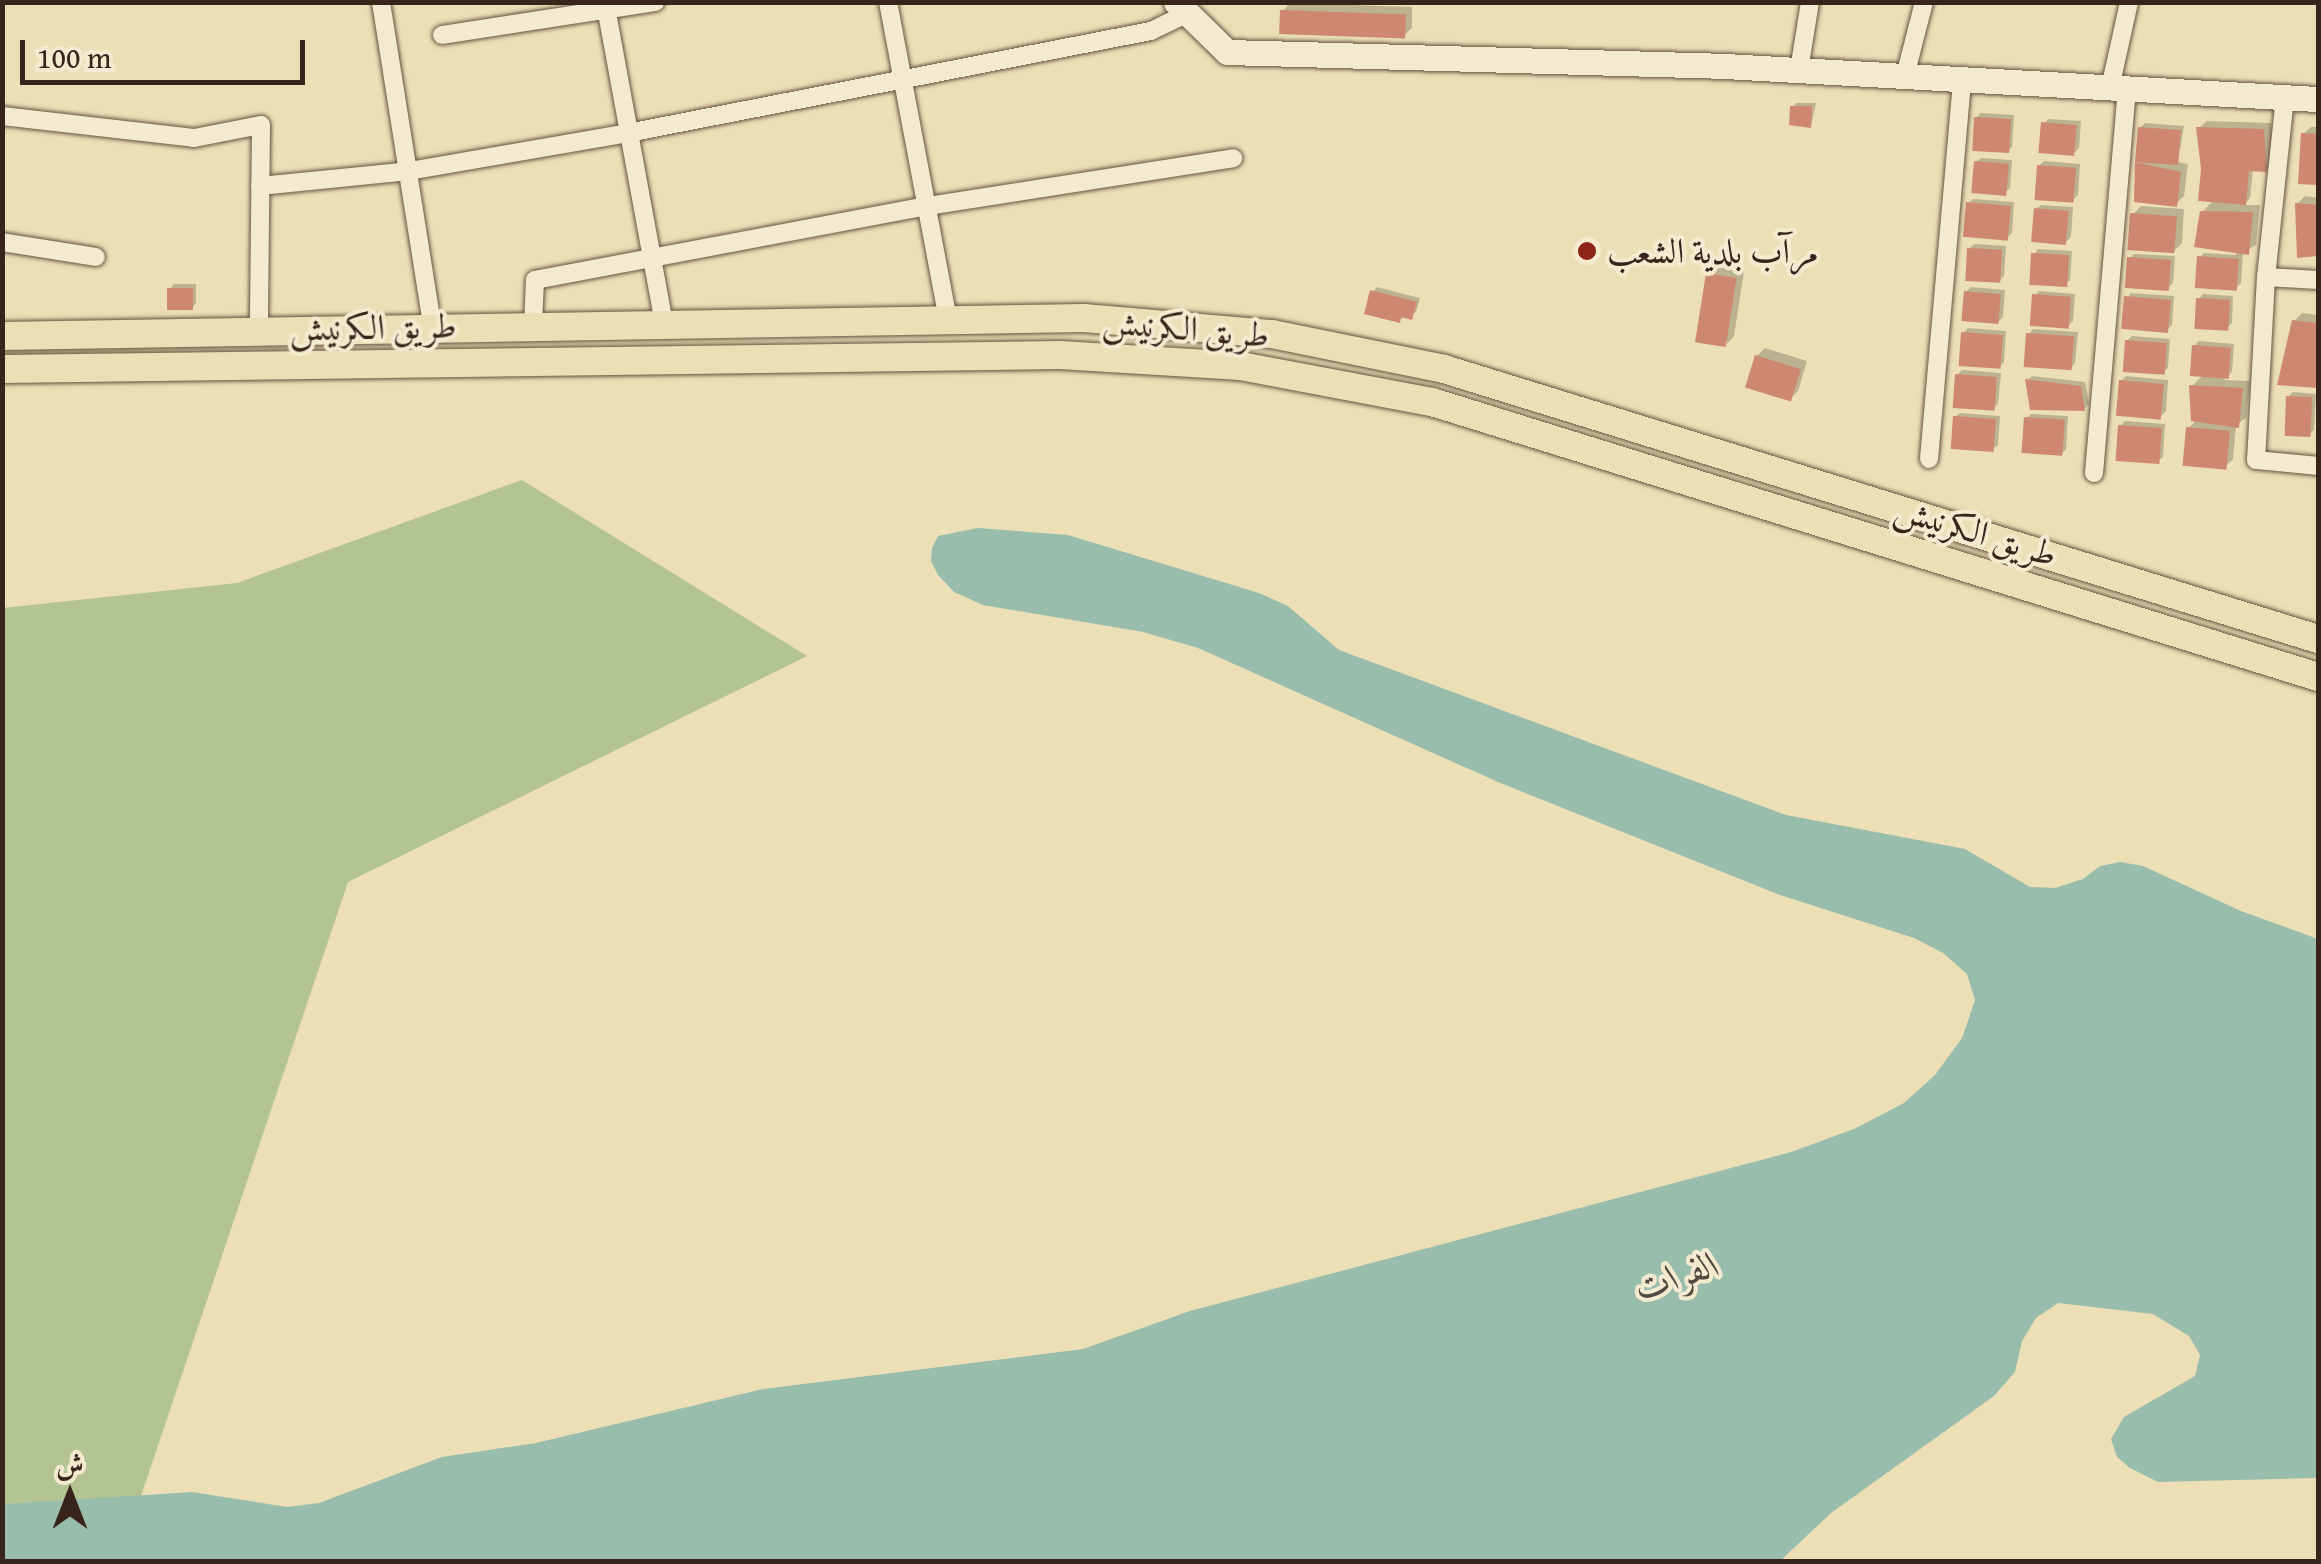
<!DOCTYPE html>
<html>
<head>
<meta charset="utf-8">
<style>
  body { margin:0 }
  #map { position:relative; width:2321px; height:1564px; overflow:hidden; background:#ecdfb6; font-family:"Gentium Book Plus",Amiri,serif }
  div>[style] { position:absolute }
  .green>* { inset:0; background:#b3c391 }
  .water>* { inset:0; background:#99bdac }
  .shadow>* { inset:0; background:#0003 }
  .building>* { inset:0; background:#ce8870; transform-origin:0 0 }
  .roads { filter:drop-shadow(0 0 2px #665342) drop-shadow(0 0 2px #665342) }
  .street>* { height:18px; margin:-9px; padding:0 9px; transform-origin:9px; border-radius:9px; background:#f3ead0 }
  .secondary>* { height:25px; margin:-12.5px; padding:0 12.5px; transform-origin:12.5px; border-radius:12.5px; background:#f3ead0 }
  .primary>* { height:28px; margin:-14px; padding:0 14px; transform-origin:14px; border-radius:14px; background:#ecdfb6 }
  .dots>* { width:28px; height:28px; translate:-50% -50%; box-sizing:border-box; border:5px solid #f3ead0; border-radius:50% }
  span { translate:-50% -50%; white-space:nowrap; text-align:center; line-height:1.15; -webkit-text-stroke:8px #f3ead0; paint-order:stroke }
  .poi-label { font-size:35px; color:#39241c }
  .left { translate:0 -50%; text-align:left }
  .street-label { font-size:35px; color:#39241c }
  .water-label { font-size:38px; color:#514a40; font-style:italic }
  .frame { position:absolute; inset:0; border:5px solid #39241c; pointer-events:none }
  .north { position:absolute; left:20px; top:1444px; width:100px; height:100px; -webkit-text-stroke:8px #f3ead0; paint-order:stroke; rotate:0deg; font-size:28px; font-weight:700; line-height:40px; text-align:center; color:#39241c }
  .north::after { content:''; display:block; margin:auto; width:35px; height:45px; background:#39241c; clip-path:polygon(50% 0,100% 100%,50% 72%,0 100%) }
  .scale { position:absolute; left:20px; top:40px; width:285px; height:45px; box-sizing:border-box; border:5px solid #39241c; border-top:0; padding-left:12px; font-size:30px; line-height:35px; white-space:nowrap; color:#39241c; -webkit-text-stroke:8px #f3ead0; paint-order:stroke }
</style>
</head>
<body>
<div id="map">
  <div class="green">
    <div style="clip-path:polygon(522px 480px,807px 656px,348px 882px,141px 1496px,3px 1504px,3px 608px,237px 583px)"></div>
  </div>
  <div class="water">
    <div style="clip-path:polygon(978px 528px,1068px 535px,1259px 593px,1288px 606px,1339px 650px,1786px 815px,1965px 849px,2030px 887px,2055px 888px,2083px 879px,2100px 866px,2120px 862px,2143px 866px,2241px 911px,2318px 939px,2318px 1478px,2158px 1482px,2130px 1468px,2117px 1457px,2111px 1439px,2124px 1417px,2195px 1376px,2200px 1355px,2189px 1336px,2153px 1314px,2058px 1303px,2036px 1318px,2022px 1341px,2015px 1372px,1994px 1396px,1831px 1513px,1780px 1561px,3px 1561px,3px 1504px,192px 1492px,287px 1507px,319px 1503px,442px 1457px,536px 1443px,763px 1389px,1083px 1349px,1190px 1311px,1791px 1152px,1854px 1129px,1904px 1103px,1935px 1075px,1962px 1038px,1975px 1000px,1967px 974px,1943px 953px,1914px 938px,1780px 895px,1498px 782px,1198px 648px,1143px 632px,983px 605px,954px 592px,938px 575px,931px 561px,932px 548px,938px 536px)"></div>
  </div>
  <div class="shadow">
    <div style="clip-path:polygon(1290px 3px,1412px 7px,1412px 28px,1404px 36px,1283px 11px)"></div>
    <div style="clip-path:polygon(1797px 103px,1816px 103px,1811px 126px,1792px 107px)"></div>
    <div style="clip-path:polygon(1981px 113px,2014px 115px,2012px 147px,2007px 151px,1976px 118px)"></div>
    <div style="clip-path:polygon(2048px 119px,2081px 121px,2079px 148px,2074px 153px,2044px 124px)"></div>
    <div style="clip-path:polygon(2207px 121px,2271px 123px,2274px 162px,2266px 170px,2253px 169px,2250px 198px,2244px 205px,2260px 205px,2256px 245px,2243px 252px,2241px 283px,2236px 288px,2199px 258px,2204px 253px,2236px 255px,2236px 251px,2202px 212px,2214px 200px,2204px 170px,2199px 128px)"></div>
    <div style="clip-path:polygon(2145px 123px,2184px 126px,2178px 162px,2188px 164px,2184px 196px,2176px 204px,2136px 199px,2140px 128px)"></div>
    <div style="clip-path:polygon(2311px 127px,2318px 127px,2318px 183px,2301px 182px,2303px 134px)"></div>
    <div style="clip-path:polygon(1981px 158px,2012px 160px,2010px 188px,2005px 193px,1976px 162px)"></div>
    <div style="clip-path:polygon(2044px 161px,2080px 164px,2078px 195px,2073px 200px,2039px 166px)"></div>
    <div style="clip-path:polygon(2305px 196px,2318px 198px,2318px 253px,2299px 255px,2297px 204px)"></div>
    <div style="clip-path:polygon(1973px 199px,2014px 202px,2012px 233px,2007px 238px,1968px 203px)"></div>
    <div style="clip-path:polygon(2041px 205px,2073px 207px,2071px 237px,2066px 242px,2036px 209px)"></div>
    <div style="clip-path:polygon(2141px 206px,2184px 209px,2182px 243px,2174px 251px,2133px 214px)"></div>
    <div style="clip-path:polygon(1974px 244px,2006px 246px,2004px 276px,1999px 281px,1969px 249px)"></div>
    <div style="clip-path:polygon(2038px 249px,2072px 251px,2070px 280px,2065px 285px,2034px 254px)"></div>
    <div style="clip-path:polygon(2134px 254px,2175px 256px,2173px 283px,2168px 288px,2130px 258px)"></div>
    <div style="clip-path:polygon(1716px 267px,1744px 271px,1734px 336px,1727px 344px,1708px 274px)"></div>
    <div style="clip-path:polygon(174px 284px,196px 284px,196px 303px,192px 308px,170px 289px)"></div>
    <div style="clip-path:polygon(1377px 287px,1420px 298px,1416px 312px,1399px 320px,1373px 292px)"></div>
    <div style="clip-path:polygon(1971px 287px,2005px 290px,2003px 317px,1998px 322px,1966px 292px)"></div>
    <div style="clip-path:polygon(2039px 291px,2075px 294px,2073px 321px,2068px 326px,2035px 296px)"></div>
    <div style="clip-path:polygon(2131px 293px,2174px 296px,2172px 325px,2167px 330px,2127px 298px)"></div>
    <div style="clip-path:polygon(2203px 294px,2233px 296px,2232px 323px,2227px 328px,2199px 299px)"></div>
    <div style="clip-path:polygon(2302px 313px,2318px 315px,2318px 386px,2280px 383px,2294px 321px)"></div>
    <div style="clip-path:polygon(1968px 328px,2006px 331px,2004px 362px,1999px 367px,1963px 333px)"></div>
    <div style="clip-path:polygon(2033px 329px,2078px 332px,2075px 363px,2071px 368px,2029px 334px)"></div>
    <div style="clip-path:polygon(2132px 336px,2170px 339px,2168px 368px,2163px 373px,2127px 341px)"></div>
    <div style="clip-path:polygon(2199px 341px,2234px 344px,2232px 372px,2224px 380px,2250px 381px,2246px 418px,2236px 425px,2233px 459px,2225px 467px,2188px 428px,2197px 420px,2192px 386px,2204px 374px,2194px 346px)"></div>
    <div style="clip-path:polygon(1765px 348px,1807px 361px,1798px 391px,1790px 399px,1757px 356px)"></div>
    <div style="clip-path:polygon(1962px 370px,2001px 373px,1998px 404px,1994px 408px,1957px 375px)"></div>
    <div style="clip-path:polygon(2032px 376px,2085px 382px,2089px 404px,2084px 409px,2027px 380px)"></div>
    <div style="clip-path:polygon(2126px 376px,2168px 380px,2166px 411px,2161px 416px,2121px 381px)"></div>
    <div style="clip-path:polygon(2293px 392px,2316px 394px,2314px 430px,2309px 435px,2288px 397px)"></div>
    <div style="clip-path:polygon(1960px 413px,2000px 416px,1998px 445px,1993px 449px,1955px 417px)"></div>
    <div style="clip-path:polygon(2031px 414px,2068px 416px,2066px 449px,2062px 453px,2026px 419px)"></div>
    <div style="clip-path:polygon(2125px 421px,2165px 424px,2163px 457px,2158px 461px,2120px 426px)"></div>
  </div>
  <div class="building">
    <div style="left:1280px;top:10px;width:126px;height:24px;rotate:2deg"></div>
    <div style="clip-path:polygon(1790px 106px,1812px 106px,1811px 128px,1789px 125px)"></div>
    <div style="left:1974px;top:117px;width:37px;height:34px;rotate:3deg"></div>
    <div style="left:2041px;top:122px;width:36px;height:31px;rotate:5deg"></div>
    <div style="clip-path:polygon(2138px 127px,2181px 130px,2178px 165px,2135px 162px,2181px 172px,2177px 207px,2134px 202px,2135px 162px)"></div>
    <div style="clip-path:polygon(2196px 127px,2264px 129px,2267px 172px,2249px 171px,2246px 205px,2198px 201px,2201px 169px)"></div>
    <div style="clip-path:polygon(2301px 133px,2318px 134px,2318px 185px,2298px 184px)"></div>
    <div style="left:1974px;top:161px;width:35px;height:32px;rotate:5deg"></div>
    <div style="left:2037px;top:165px;width:39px;height:35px;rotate:4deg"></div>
    <div style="left:1966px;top:202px;width:45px;height:35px;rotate:5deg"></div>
    <div style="clip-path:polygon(2295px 203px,2318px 205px,2318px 256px,2297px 258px)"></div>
    <div style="left:2034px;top:208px;width:35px;height:34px;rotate:5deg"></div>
    <div style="clip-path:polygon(2200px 211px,2253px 212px,2249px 255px,2194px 247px)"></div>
    <div style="left:2130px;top:213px;width:47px;height:37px;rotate:4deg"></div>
    <div style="left:1967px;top:248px;width:35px;height:33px;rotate:3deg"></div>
    <div style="left:2031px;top:253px;width:38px;height:32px;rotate:3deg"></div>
    <div style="left:2197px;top:256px;width:42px;height:32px;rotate:4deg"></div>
    <div style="left:2127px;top:257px;width:44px;height:31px;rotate:4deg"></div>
    <div style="left:1706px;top:273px;width:31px;height:70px;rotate:9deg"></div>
    <div style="left:167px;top:288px;width:26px;height:22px"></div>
    <div style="clip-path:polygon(1370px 290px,1417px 302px,1412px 320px,1401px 317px,1400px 323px,1364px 314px)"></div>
    <div style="left:1964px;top:291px;width:37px;height:30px;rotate:5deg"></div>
    <div style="left:2032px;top:294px;width:39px;height:32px;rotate:4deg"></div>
    <div style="left:2124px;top:296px;width:47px;height:33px;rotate:5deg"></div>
    <div style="left:2196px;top:298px;width:34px;height:31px;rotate:3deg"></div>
    <div style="clip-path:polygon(2292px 320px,2318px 323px,2318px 388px,2277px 385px)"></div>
    <div style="left:1961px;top:332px;width:42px;height:34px;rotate:4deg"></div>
    <div style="left:2026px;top:333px;width:48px;height:34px;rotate:4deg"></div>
    <div style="left:2125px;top:340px;width:42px;height:32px;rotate:4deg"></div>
    <div style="left:2192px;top:345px;width:39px;height:31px;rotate:4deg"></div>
    <div style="left:1755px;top:355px;width:48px;height:34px;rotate:17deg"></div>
    <div style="left:1955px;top:374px;width:42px;height:34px;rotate:4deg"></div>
    <div style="clip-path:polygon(2025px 379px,2081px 386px,2085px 411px,2030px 410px)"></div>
    <div style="left:2119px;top:380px;width:45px;height:36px;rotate:5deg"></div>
    <div style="clip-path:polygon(2189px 385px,2243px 388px,2239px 428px,2191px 421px)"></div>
    <div style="left:2286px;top:396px;width:26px;height:40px;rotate:2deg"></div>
    <div style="left:1953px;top:416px;width:43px;height:33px;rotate:4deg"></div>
    <div style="left:2024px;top:417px;width:41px;height:36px;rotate:4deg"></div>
    <div style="left:2118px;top:425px;width:44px;height:36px;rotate:4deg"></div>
    <div style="left:2186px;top:427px;width:44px;height:39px;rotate:5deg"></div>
  </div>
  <div class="roads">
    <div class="street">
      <div style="left:381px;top:2px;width:331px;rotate:81deg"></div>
      <div style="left:605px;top:2px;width:328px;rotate:79.6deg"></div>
      <div style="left:888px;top:2px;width:324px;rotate:79.3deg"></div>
      <div style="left:442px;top:35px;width:216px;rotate:-8.8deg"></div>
      <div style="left:1799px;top:70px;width:69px;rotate:-80.8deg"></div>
      <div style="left:1905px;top:76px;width:76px;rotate:-75.6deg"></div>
      <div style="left:2110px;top:88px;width:88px;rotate:-77.5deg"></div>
      <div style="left:2285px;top:97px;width:181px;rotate:96deg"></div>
      <div style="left:2266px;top:277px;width:183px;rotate:93.1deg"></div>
      <div style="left:2256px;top:460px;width:62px;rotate:5.5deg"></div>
      <div style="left:2px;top:116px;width:193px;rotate:6.5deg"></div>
      <div style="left:194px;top:138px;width:68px;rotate:-11deg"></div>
      <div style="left:261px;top:125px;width:207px;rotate:90.6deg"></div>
      <div style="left:260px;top:186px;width:150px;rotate:-5.7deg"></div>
      <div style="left:409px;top:171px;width:222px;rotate:-9.8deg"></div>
      <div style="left:628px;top:133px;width:533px;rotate:-11.04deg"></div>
      <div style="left:1151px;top:31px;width:39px;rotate:-26deg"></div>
      <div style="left:2px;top:242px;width:95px;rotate:9.1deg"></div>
      <div style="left:2266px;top:277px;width:52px;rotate:3.3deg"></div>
      <div style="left:533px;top:327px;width:47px;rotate:-87.6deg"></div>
      <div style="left:535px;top:280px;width:400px;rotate:-10.7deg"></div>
      <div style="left:928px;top:206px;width:309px;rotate:-8.9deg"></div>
      <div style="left:1929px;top:459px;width:381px;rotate:-85deg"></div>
      <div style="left:2094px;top:473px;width:385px;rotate:-85.1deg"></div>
    </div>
    <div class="secondary">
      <div style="left:1176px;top:2px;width:71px;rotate:44.4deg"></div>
      <div style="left:1227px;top:52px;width:498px;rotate:1.6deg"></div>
      <div style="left:1725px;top:66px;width:594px;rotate:3.19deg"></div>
    </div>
    <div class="primary">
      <div style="left:2px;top:336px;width:1082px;rotate:-0.95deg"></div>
      <div style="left:1084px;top:318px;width:189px;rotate:4.9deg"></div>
      <div style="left:1272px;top:334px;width:176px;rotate:11.5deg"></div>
      <div style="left:1444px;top:369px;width:915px;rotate:17.17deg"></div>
      <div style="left:2px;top:369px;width:1058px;rotate:-0.76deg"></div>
      <div style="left:1060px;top:355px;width:181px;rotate:3.5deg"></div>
      <div style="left:1241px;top:366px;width:194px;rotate:10.7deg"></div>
      <div style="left:1432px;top:402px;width:928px;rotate:17.24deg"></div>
    </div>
  </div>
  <div class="dots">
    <div style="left:1587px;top:251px;background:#8f2418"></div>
  </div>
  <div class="poi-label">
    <span class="left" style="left:1607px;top:251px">مرآب بلدية الشعب</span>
  </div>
  <div class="street-label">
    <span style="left:373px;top:327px;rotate:-1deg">طريق الكرنيش</span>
    <span style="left:1186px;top:328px;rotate:5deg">طريق الكرنيش</span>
    <span style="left:1976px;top:531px;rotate:17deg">طريق الكرنيش</span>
  </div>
  <div class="water-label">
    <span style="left:1677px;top:1275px;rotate:-18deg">الفرات</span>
  </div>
  <div class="frame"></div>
  <div class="north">ش</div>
  <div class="scale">100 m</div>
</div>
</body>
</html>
